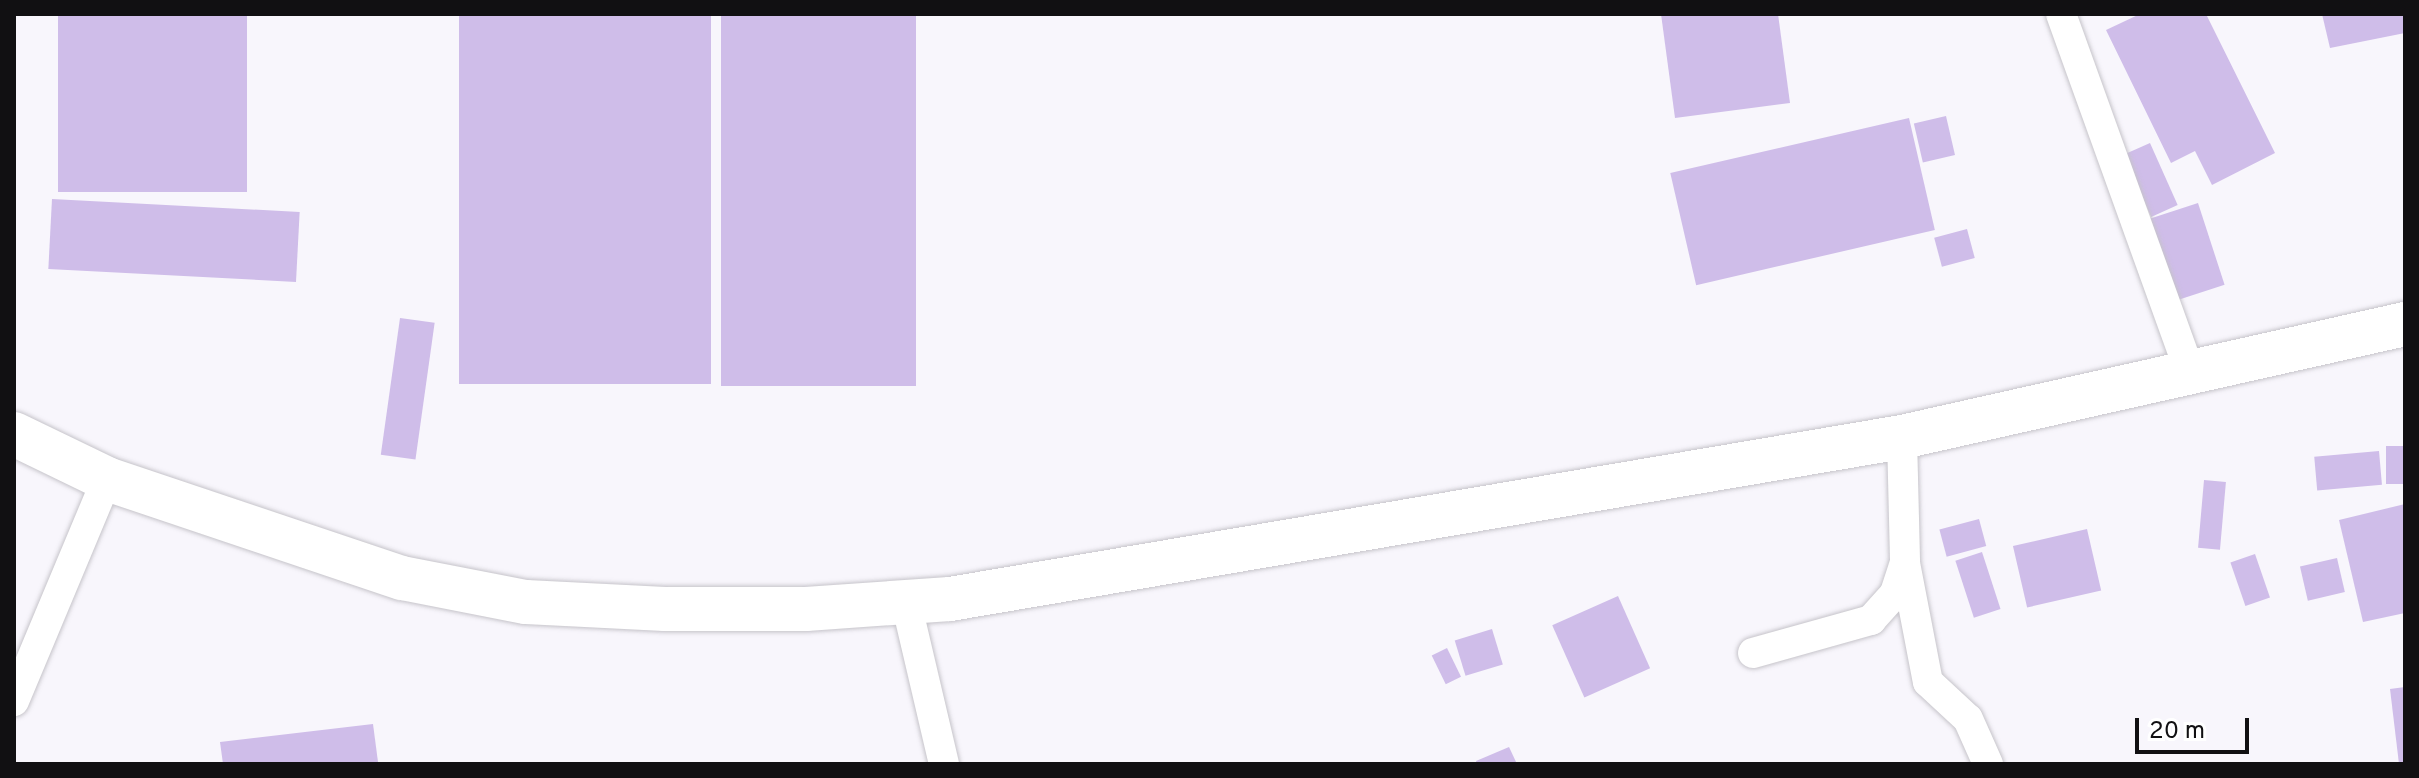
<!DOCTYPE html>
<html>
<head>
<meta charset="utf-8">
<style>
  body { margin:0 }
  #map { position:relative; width:2419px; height:778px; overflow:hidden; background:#f8f6fc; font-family:Overpass,sans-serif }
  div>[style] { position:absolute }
  .building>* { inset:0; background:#cfbde9; transform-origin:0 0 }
  .roads { filter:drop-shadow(0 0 2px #c6c4ca) drop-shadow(0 0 2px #c6c4ca) }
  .street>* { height:30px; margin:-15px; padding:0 15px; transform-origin:15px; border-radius:15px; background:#fff }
  .highway>* { height:44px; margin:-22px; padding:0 22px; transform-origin:22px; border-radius:22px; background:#fff }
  span { translate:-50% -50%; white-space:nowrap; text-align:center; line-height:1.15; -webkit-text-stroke:6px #fff; paint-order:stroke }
  .frame { position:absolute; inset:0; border:16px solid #111012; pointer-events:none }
  .scale { position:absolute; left:2135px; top:718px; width:114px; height:36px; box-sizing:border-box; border:4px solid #111012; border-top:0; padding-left:10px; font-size:24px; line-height:28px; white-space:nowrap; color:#111012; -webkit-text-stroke:6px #fff; paint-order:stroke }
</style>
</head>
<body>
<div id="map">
  <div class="building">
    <div style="left:58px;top:14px;width:189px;height:178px"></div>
    <div style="left:459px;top:14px;width:252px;height:370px"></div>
    <div style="left:721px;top:14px;width:195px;height:372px"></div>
    <div style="clip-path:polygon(1661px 14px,1778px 14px,1790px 103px,1675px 118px)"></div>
    <div style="clip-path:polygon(2140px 14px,2206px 14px,2275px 153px,2212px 185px,2195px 151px,2171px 163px,2106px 30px)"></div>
    <div style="clip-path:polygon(2322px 14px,2405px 14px,2405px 33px,2330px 48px)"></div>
    <div style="left:1946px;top:116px;width:40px;height:33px;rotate:77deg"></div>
    <div style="left:1909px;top:118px;width:115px;height:245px;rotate:77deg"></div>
    <div style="left:2150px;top:143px;width:68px;height:29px;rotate:66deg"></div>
    <div style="left:52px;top:199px;width:248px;height:70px;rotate:3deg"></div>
    <div style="left:2198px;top:203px;width:86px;height:54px;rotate:72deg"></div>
    <div style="left:1967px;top:229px;width:30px;height:34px;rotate:75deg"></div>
    <div style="left:400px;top:318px;width:35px;height:138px;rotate:8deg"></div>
    <div style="left:2405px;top:446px;width:38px;height:19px;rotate:90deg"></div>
    <div style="left:2379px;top:451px;width:34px;height:65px;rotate:85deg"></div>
    <div style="left:2204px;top:480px;width:22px;height:68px;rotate:5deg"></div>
    <div style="clip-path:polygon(2405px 504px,2405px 613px,2363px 622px,2339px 520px)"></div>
    <div style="left:1979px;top:519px;width:28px;height:41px;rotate:75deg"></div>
    <div style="left:2087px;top:529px;width:63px;height:76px;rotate:77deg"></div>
    <div style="left:1982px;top:552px;width:60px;height:28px;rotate:72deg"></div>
    <div style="left:2255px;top:554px;width:46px;height:26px;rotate:71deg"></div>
    <div style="left:2337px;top:558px;width:35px;height:38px;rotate:77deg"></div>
    <div style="left:1618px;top:596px;width:79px;height:72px;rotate:66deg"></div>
    <div style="left:1492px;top:629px;width:37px;height:39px;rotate:73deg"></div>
    <div style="left:1447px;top:648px;width:32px;height:17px;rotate:64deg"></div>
    <div style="clip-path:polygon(2405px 687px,2405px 764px,2399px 764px,2390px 689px)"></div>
    <div style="clip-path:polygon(373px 724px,378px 762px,223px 764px,220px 742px)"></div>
    <div style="clip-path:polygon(1509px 747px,1517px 764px,1477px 764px,1476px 761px)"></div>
  </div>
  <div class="roads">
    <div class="street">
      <div style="left:2061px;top:14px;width:378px;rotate:70.2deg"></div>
      <div style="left:1902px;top:437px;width:126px;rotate:88.6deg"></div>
      <div style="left:1905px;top:563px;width:121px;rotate:79.1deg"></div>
      <div style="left:1928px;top:682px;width:54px;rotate:42.8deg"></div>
      <div style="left:1968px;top:719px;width:49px;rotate:66deg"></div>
      <div style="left:906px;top:602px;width:166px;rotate:76.8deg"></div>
      <div style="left:1753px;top:653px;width:123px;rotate:-15.6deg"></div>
      <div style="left:1871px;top:620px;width:36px;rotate:-48deg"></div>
      <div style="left:1895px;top:593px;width:32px;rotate:-72deg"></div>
      <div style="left:14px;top:701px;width:241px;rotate:-67.3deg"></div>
    </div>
    <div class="highway">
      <div style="left:14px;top:434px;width:103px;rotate:25.8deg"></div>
      <div style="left:107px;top:479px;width:311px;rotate:18.6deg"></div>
      <div style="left:402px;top:578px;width:126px;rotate:11deg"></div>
      <div style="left:526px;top:602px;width:139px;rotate:2.9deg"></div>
      <div style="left:665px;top:609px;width:141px"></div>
      <div style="left:806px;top:609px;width:144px;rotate:-4deg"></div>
      <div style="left:950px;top:599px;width:966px;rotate:-9.66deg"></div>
      <div style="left:1902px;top:437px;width:516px;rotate:-12.66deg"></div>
    </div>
  </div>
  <div class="frame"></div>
  <div class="scale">20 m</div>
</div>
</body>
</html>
